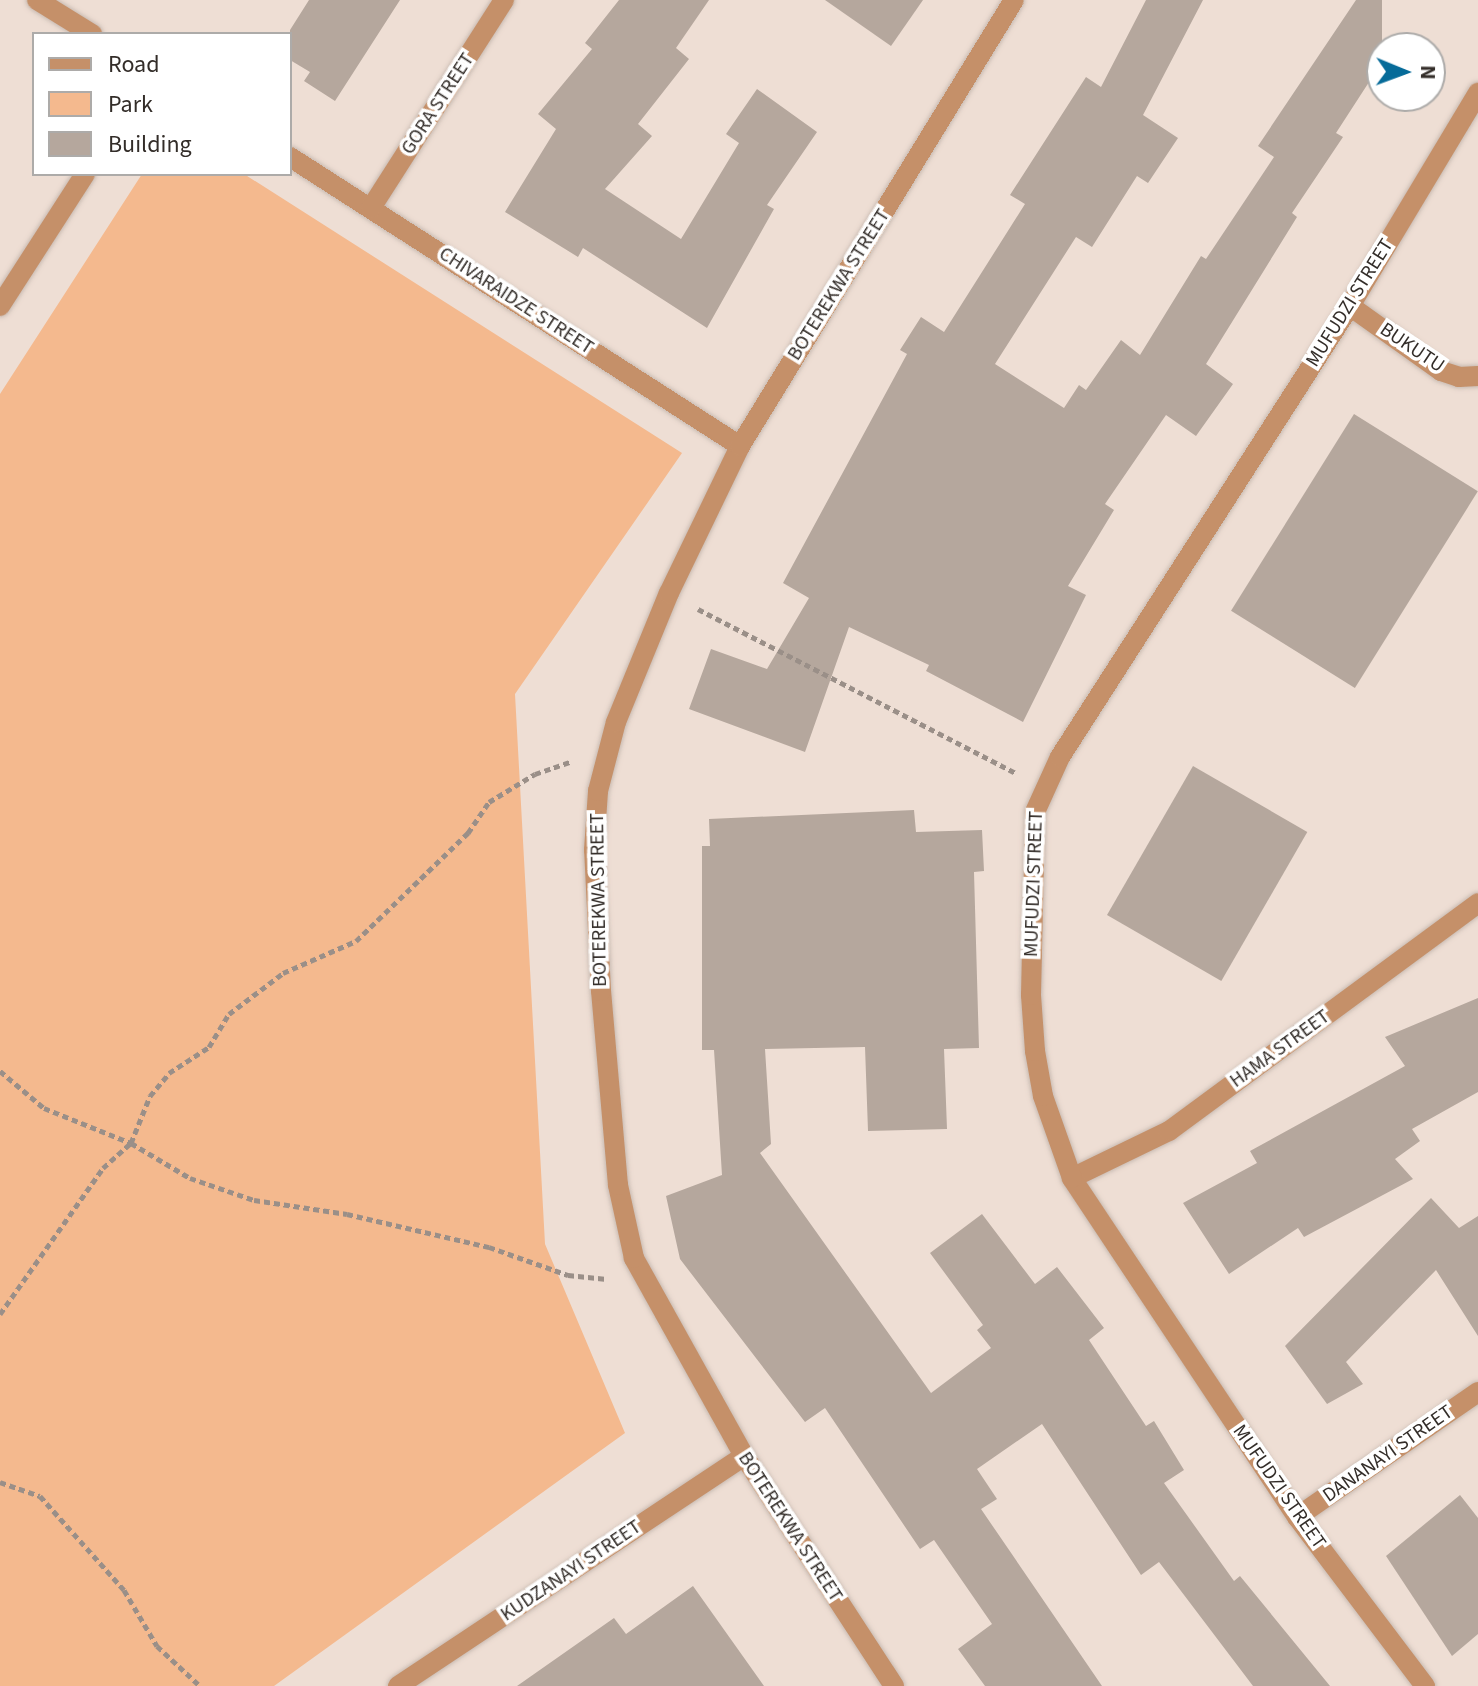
<!DOCTYPE html>
<html>
<head>
<meta charset="utf-8">
<style>
  body { margin:0 }
  #map { position:relative; width:1478px; height:1686px; overflow:hidden; background:#eeded4; font-family:"Source Sans 3",sans-serif }
  div>[style] { position:absolute }
  .green>* { inset:0; background:#f4b98e }
  .building>* { inset:0; background:#b5a79d; transform-origin:0 0 }
  .path>* { height:5px; margin-top:-2.5px; transform-origin:0; background:repeating-linear-gradient(90deg,#9a8f88 0 6px,transparent 0 10px) }
  .roads { filter:drop-shadow(0 0 2px #c9bbb2) drop-shadow(0 0 2px #c9bbb2) }
  .street>* { height:20px; margin:-10px; padding:0 10px; transform-origin:10px; border-radius:10px; background:#c59069 }
  span { translate:-50% -50%; white-space:nowrap; text-align:center; line-height:1.15; -webkit-text-stroke:7px #fff; paint-order:stroke }
  .street-label { font-size:20px; color:#332d29 }
  .legend { position:absolute; left:32px; top:32px; width:260px; height:144px; box-sizing:border-box; background:#fff; border:2px solid #adaba9; margin:0; padding:10px 14px; list-style:none; font-size:24px; color:#332d29 }
  .legend li { display:flex; align-items:center; gap:16px; height:40px }
  .legend b { width:40px; border:2px solid #adaba9 }
  .north { position:absolute; left:1366px; top:32px; width:80px; height:80px; box-sizing:border-box; background:#fff; border:2px solid #adaba9; border-radius:50%; rotate:91deg; font-size:22px; font-weight:700; line-height:32px; text-align:center; color:#332d29 }
  .north::after { content:''; display:block; margin:auto; width:28px; height:36px; background:#066b99; clip-path:polygon(50% 0,100% 100%,50% 72%,0 100%) }
</style>
</head>
<body>
<div id="map">
  <div class="green">
    <div style="clip-path:polygon(142px 174px,244px 174px,682px 453px,515px 694px,545px 1244px,625px 1433px,274px 1686px,0 1686px,0 394px)"></div>
  </div>
  <div class="building">
    <div style="clip-path:polygon(309px 0,400px 0,335px 101px,304px 81px,310px 72px,290px 60px,290px 30px)"></div>
    <div style="clip-path:polygon(619px 0,709px 0,676px 48px,689px 59px,638px 124px,652px 136px,605px 189px,681px 239px,739px 143px,726px 134px,757px 89px,817px 132px,767px 205px,774px 209px,707px 328px,583px 248px,578px 257px,505px 212px,556px 129px,538px 114px,592px 49px,585px 43px)"></div>
    <div style="clip-path:polygon(825px 0,923px 0,891px 46px)"></div>
    <div style="clip-path:polygon(1146px 0,1203px 0,1143px 115px,1178px 138px,1148px 183px,1137px 176px,1092px 247px,1076px 237px,995px 364px,1064px 408px,1079px 385px,1086px 390px,1121px 340px,1140px 355px,1201px 256px,1206px 259px,1274px 157px,1258px 146px,1356px 0,1382px 0,1382px 62px,1336px 133px,1343px 137px,1292px 213px,1297px 217px,1206px 364px,1233px 384px,1196px 436px,1166px 415px,1105px 504px,1114px 510px,1068px 586px,1086px 595px,1023px 722px,926px 671px,929px 665px,849px 627px,805px 752px,689px 709px,711px 649px,767px 669px,809px 598px,783px 583px,907px 354px,900px 350px,921px 317px,944px 332px,1025px 204px,1010px 195px,1086px 77px,1101px 87px)"></div>
    <div style="left:1354px;top:414px;width:146px;height:232px;rotate:32deg"></div>
    <div style="left:1193px;top:766px;width:132px;height:172px;rotate:30deg"></div>
    <div style="clip-path:polygon(914px 810px,916px 832px,982px 830px,984px 871px,974px 872px,979px 1048px,944px 1049px,947px 1129px,868px 1131px,865px 1047px,765px 1049px,771px 1144px,760px 1153px,931px 1393px,991px 1348px,977px 1330px,983px 1325px,930px 1253px,982px 1214px,1035px 1284px,1057px 1267px,1104px 1328px,1089px 1340px,1146px 1426px,1154px 1421px,1184px 1470px,1164px 1483px,1234px 1581px,1240px 1576px,1330px 1686px,1253px 1686px,1159px 1562px,1141px 1575px,1042px 1424px,977px 1469px,997px 1499px,981px 1509px,1102px 1686px,985px 1686px,958px 1649px,992px 1624px,934px 1540px,920px 1549px,825px 1408px,805px 1422px,680px 1259px,666px 1196px,722px 1175px,714px 1050px,702px 1050px,702px 846px,710px 846px,709px 819px)"></div>
    <div style="clip-path:polygon(1478px 998px,1478px 1092px,1412px 1129px,1420px 1141px,1395px 1159px,1413px 1179px,1304px 1237px,1298px 1228px,1229px 1274px,1183px 1203px,1257px 1163px,1250px 1151px,1405px 1066px,1385px 1037px)"></div>
    <div style="clip-path:polygon(1431px 1198px,1459px 1228px,1478px 1216px,1478px 1336px,1436px 1270px,1346px 1362px,1363px 1384px,1327px 1404px,1285px 1346px)"></div>
    <div style="clip-path:polygon(1460px 1495px,1478px 1518px,1478px 1634px,1452px 1656px,1386px 1556px)"></div>
    <div style="clip-path:polygon(693px 1586px,764px 1686px,517px 1686px,614px 1618px,626px 1634px)"></div>
  </div>
  <div class="path">
    <div style="left:698px;top:609px;width:358px;rotate:27.3deg"></div>
    <div style="left:0;top:1071px;width:57px;rotate:40.1deg"></div>
    <div style="left:44px;top:1108px;width:94px;rotate:21.9deg"></div>
    <div style="left:131px;top:1143px;width:69px;rotate:30.7deg"></div>
    <div style="left:190px;top:1178px;width:68px;rotate:19deg"></div>
    <div style="left:254px;top:1200px;width:94px;rotate:8.6deg"></div>
    <div style="left:347px;top:1214px;width:146px;rotate:13.1deg"></div>
    <div style="left:489px;top:1247px;width:84px;rotate:19.5deg"></div>
    <div style="left:568px;top:1275px;width:39px;rotate:6deg"></div>
    <div style="left:0;top:1314px;width:179px;rotate:-54.8deg"></div>
    <div style="left:103px;top:1168px;width:38px;rotate:-42deg"></div>
    <div style="left:131px;top:1143px;width:51px;rotate:-68deg"></div>
    <div style="left:150px;top:1096px;width:30px;rotate:-50deg"></div>
    <div style="left:169px;top:1073px;width:48px;rotate:-33deg"></div>
    <div style="left:209px;top:1047px;width:39px;rotate:-59deg"></div>
    <div style="left:229px;top:1014px;width:68px;rotate:-37.2deg"></div>
    <div style="left:283px;top:973px;width:80px;rotate:-23.7deg"></div>
    <div style="left:356px;top:941px;width:156px;rotate:-44deg"></div>
    <div style="left:468px;top:833px;width:37px;rotate:-56deg"></div>
    <div style="left:489px;top:802px;width:54px;rotate:-31.3deg"></div>
    <div style="left:535px;top:774px;width:37px;rotate:-19deg"></div>
    <div style="left:0;top:1482px;width:42px;rotate:19.3deg"></div>
    <div style="left:40px;top:1496px;width:126px;rotate:48.2deg"></div>
    <div style="left:124px;top:1590px;width:65px;rotate:59.5deg"></div>
    <div style="left:157px;top:1646px;width:59px;rotate:42.9deg"></div>
  </div>
  <div class="roads">
    <div class="street">
      <div style="left:37px;top:0;width:65px;rotate:31.7deg"></div>
      <div style="left:290px;top:157px;width:535px;rotate:32.71deg"></div>
      <div style="left:371px;top:208px;width:247px;rotate:-57.4deg"></div>
      <div style="left:0;top:306px;width:157px;rotate:-57.2deg"></div>
      <div style="left:1350px;top:306px;width:112px;rotate:35.5deg"></div>
      <div style="left:1441px;top:371px;width:19px;rotate:18deg"></div>
      <div style="left:1459px;top:377px;width:19px;rotate:-3deg"></div>
      <div style="left:1072px;top:1178px;width:108px;rotate:-25.9deg"></div>
      <div style="left:1169px;top:1131px;width:384px;rotate:-36.4deg"></div>
      <div style="left:1297px;top:1517px;width:220px;rotate:-34.6deg"></div>
      <div style="left:398px;top:1686px;width:415px;rotate:-33.6deg"></div>
      <div style="left:894px;top:1686px;width:275px;rotate:-123.1deg"></div>
      <div style="left:744px;top:1456px;width:227px;rotate:-119.1deg"></div>
      <div style="left:634px;top:1258px;width:75px;rotate:-102.4deg"></div>
      <div style="left:618px;top:1185px;width:195px;rotate:-95deg"></div>
      <div style="left:601px;top:991px;width:141px;rotate:-92.8deg"></div>
      <div style="left:594px;top:850px;width:59px;rotate:-86.1deg"></div>
      <div style="left:598px;top:791px;width:71px;rotate:-75.4deg"></div>
      <div style="left:616px;top:722px;width:139px;rotate:-67.7deg"></div>
      <div style="left:669px;top:593px;width:163px;rotate:-64.2deg"></div>
      <div style="left:740px;top:446px;width:523px;rotate:-58.44deg"></div>
      <div style="left:1425px;top:1686px;width:212px;rotate:-127.1deg"></div>
      <div style="left:1297px;top:1517px;width:407px;rotate:-123.6deg"></div>
      <div style="left:1072px;top:1178px;width:87px;rotate:-109.5deg"></div>
      <div style="left:1043px;top:1096px;width:46px;rotate:-100.1deg"></div>
      <div style="left:1035px;top:1051px;width:56px;rotate:-94.1deg"></div>
      <div style="left:1031px;top:995px;width:183px;rotate:-88.7deg"></div>
      <div style="left:1035px;top:812px;width:60px;rotate:-65.6deg"></div>
      <div style="left:1060px;top:757px;width:536px;rotate:-57.26deg"></div>
      <div style="left:1350px;top:306px;width:249px;rotate:-59deg"></div>
    </div>
  </div>
  <div class="street-label">
    <span style="left:438px;top:104px;rotate:-57deg">GORA STREET</span>
    <span style="left:839px;top:285px;rotate:-58deg">BOTEREKWA STREET</span>
    <span style="left:516px;top:301px;rotate:33deg">CHIVARAIDZE STREET</span>
    <span style="left:1350px;top:303px;rotate:-58deg">MUFUDZI STREET</span>
    <span style="left:1412px;top:348px;rotate:34deg">BUKUTU</span>
    <span style="left:1034px;top:884px;rotate:-88deg">MUFUDZI STREET</span>
    <span style="left:599px;top:900px;rotate:-91deg">BOTEREKWA STREET</span>
    <span style="left:1280px;top:1049px;rotate:-36deg">HAMA STREET</span>
    <span style="left:1388px;top:1454px;rotate:-35deg">DANANAYI STREET</span>
    <span style="left:1279px;top:1487px;rotate:55deg">MUFUDZI STREET</span>
    <span style="left:790px;top:1527px;rotate:57deg">BOTEREKWA STREET</span>
    <span style="left:571px;top:1571px;rotate:-34deg">KUDZANAYI STREET</span>
  </div>
  <ul class="legend">
  <li><b style="height:10px;background:#c59069"></b>Road</li>
  <li><b style="height:22px;background:#f4b98e"></b>Park</li>
  <li><b style="height:22px;background:#b5a79d"></b>Building</li>
  </ul>
  <div class="north">N</div>
</div>
</body>
</html>
